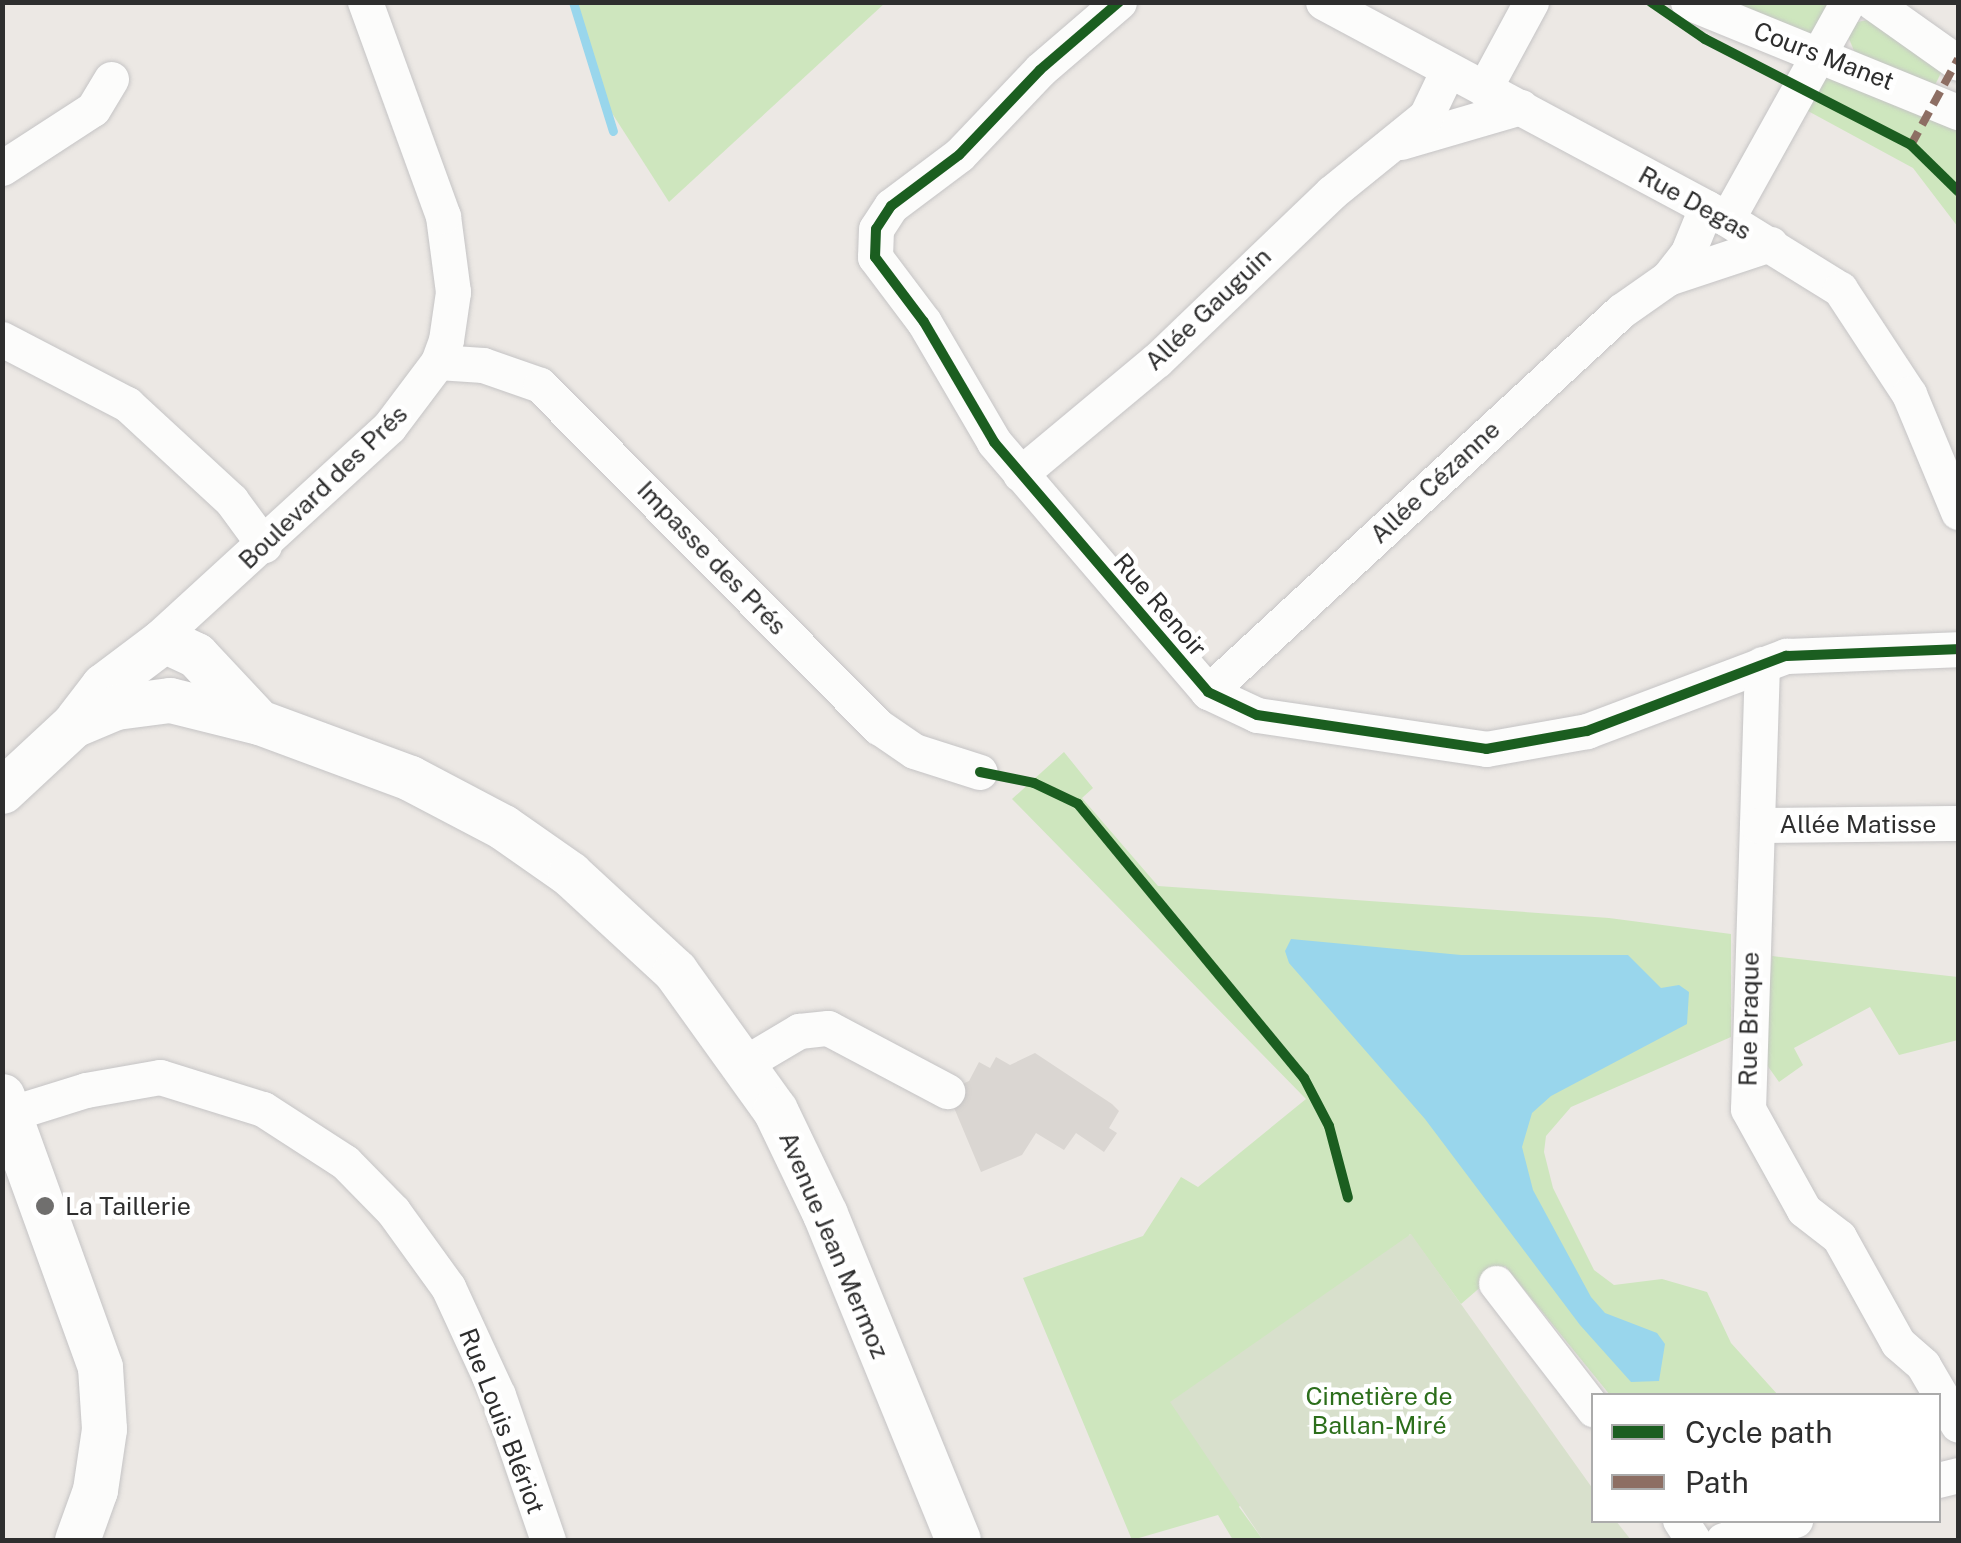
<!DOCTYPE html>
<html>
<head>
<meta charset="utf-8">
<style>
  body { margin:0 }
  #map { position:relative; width:1961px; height:1543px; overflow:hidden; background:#ece8e4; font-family:"Public Sans",sans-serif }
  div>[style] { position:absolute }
  .green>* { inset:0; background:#cee6be }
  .cemetery>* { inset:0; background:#d8e0cc }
  .plaza>* { inset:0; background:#dad6d2 }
  .water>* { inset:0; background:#99d6ec }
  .stream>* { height:9px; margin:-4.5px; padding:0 4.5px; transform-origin:4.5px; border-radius:4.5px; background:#99d6ec }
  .roads { filter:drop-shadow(0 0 2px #c5c4c5) drop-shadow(0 0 2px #c5c4c5) }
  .minor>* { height:35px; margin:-17.5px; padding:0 17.5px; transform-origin:17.5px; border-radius:17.5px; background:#fcfcfb }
  .tertiary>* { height:45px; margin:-22.5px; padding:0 22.5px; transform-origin:22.5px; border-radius:22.5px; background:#fcfcfb }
  .quiet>* { height:8px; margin-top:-4px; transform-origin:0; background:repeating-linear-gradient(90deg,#8d6e63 0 15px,transparent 0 23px) }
  .cycleway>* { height:10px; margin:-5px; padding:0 5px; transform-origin:5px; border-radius:5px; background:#1b5e20 }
  .dots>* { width:28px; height:28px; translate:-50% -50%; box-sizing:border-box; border:5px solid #fff; border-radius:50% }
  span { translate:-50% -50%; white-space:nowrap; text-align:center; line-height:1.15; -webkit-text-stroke:9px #fff; paint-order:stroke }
  .street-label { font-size:25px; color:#2e2e2e }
  .poi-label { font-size:25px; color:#2e2e2e }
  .left { translate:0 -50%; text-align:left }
  .park-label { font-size:25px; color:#2c6e1b }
  .frame { position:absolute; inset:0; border:5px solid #2e2e2e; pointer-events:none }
  .legend { position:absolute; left:1591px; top:1393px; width:350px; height:130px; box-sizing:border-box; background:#fff; border:2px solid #ababab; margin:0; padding:12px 18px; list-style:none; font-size:30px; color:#2e2e2e }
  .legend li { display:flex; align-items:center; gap:20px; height:50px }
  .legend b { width:50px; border:2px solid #ababab }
</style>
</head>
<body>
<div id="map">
  <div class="green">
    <div style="clip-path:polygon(572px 3px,572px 2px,885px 3px,669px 202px,601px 96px)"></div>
    <div style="clip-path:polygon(1706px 3px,1831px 3px,1810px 35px)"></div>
    <div style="clip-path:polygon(1872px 19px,1944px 67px,1934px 87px,1856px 56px,1848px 36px,1853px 23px)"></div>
    <div style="clip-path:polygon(1831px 75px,1957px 130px,1958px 227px,1913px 168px,1808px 111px,1806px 99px,1817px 80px)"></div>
    <div style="clip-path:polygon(1064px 752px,1093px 788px,1082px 798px,1158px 886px,1609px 918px,1731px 934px,1731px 1037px,1571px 1107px,1546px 1136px,1544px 1152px,1553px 1188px,1594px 1270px,1614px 1285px,1662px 1279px,1707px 1292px,1731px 1343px,1778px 1395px,1610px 1395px,1505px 1266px,1461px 1304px,1410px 1234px,1239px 1507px,1263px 1540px,1233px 1540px,1218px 1515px,1132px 1540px,1023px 1278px,1143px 1236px,1181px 1177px,1198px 1187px,1306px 1099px,1012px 799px)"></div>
    <div style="clip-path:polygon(1772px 956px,1958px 977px,1958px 1040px,1899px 1055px,1870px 1007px,1794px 1048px,1803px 1065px,1779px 1082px,1762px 1058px)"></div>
  </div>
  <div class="cemetery">
    <div style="clip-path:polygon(1411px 1234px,1593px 1489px,1594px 1520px,1616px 1521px,1631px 1540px,1263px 1540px,1170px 1402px)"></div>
  </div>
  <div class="plaza">
    <div style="clip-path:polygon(1035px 1053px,1112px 1104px,1119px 1111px,1109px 1128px,1117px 1133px,1104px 1152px,1076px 1133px,1064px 1150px,1036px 1133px,1022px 1155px,981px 1172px,947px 1091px,969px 1081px,979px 1062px,990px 1068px,996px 1057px,1010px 1065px)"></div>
  </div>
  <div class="water">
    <div style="clip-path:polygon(1291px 939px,1461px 955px,1628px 955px,1661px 988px,1679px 985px,1689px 992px,1687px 1024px,1551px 1096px,1532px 1113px,1522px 1147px,1533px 1190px,1591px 1297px,1605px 1313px,1657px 1333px,1665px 1344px,1659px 1381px,1631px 1382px,1580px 1325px,1425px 1119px,1289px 963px,1285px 951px)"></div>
  </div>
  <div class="stream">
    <div style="left:573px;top:2px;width:135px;rotate:72.8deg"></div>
  </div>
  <div class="roads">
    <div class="minor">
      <div style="left:1119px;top:2px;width:104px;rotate:139.3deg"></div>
      <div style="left:1040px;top:70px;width:117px;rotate:133.6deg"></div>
      <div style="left:959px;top:155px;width:85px;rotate:143.1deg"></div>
      <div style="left:891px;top:206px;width:27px;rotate:123deg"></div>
      <div style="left:876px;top:229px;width:28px;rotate:92deg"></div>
      <div style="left:875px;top:257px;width:81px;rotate:53deg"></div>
      <div style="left:924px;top:322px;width:139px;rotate:59.7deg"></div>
      <div style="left:994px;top:442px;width:329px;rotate:49.4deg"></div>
      <div style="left:1208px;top:692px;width:54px;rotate:25.1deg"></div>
      <div style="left:1257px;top:715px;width:232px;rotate:8.4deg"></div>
      <div style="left:1486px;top:749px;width:103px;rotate:-10.1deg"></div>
      <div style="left:1587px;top:731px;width:213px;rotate:-20.7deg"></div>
      <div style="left:1786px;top:656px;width:172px;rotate:-2.3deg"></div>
      <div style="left:1323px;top:2px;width:459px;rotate:28.2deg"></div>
      <div style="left:1727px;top:219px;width:133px;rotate:31.8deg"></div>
      <div style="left:1840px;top:289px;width:126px;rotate:56.7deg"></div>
      <div style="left:1909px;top:394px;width:128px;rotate:67.4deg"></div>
      <div style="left:1688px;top:2px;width:292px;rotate:22.2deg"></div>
      <div style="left:1872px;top:2px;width:105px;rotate:35.3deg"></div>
      <div style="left:1484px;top:89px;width:99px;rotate:-61.6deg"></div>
      <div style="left:1401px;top:142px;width:125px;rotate:-16.3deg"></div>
      <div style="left:2px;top:168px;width:108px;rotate:-33deg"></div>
      <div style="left:93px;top:109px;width:35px;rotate:-59deg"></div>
      <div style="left:1727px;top:219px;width:248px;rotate:-60.9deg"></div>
      <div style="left:1668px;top:278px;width:33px;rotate:-52deg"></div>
      <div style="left:1688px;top:252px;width:48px;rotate:-67.8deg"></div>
      <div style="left:2px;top:339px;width:141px;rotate:27.5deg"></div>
      <div style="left:127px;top:404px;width:142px;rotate:42.7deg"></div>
      <div style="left:231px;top:500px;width:56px;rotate:53.7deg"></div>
      <div style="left:438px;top:362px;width:45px;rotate:3.8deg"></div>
      <div style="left:483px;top:365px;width:60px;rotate:19.3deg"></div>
      <div style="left:540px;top:385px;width:482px;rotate:45.3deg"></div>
      <div style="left:879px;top:727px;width:42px;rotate:34.4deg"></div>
      <div style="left:914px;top:751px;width:69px;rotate:17.7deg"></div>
      <div style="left:1020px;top:474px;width:178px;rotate:-39.8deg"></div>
      <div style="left:1157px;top:360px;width:241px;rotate:-43.8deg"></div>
      <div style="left:1331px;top:193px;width:122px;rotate:-39deg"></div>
      <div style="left:1426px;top:116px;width:51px;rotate:-64.4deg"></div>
      <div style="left:151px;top:645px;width:323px;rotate:-42.5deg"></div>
      <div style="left:389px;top:427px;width:81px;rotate:-53deg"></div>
      <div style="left:438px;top:362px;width:23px;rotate:-70deg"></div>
      <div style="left:446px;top:340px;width:49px;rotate:-81.7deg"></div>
      <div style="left:453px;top:292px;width:77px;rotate:-97.5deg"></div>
      <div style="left:443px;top:216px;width:228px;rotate:-110deg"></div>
      <div style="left:1762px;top:664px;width:445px;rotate:91.8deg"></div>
      <div style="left:1748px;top:1109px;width:115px;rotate:61deg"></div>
      <div style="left:1804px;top:1210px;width:44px;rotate:37.6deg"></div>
      <div style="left:1839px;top:1237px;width:121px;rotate:60.9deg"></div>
      <div style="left:1898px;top:1343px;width:33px;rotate:41deg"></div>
      <div style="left:1923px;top:1365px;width:69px;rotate:59.7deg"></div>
      <div style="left:1208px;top:692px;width:562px;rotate:-42.69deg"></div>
      <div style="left:1621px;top:311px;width:57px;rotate:-35.1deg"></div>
      <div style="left:1668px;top:278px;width:108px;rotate:-18.4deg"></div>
      <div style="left:1757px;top:825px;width:201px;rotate:-0.6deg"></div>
      <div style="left:745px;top:1063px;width:63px;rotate:-30.7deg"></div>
      <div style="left:799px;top:1031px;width:29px;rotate:-6deg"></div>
      <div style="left:828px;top:1028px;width:135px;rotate:27.9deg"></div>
      <div style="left:9px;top:1114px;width:81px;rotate:-17.3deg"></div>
      <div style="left:86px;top:1090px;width:75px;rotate:-10deg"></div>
      <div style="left:160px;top:1077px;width:108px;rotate:17.3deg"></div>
      <div style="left:263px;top:1109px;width:98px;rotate:32.9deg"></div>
      <div style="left:345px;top:1162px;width:69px;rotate:45.6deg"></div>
      <div style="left:393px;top:1211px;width:94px;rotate:54.1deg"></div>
      <div style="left:448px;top:1287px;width:119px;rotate:65.2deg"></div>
      <div style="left:498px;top:1395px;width:153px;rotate:71deg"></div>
      <div style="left:1496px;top:1283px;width:160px;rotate:52.3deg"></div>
      <div style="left:1938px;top:1480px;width:21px;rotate:-14deg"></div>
      <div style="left:1680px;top:1520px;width:24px;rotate:57deg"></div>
      <div style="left:1723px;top:1540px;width:75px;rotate:-15.5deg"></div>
    </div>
    <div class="tertiary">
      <div style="left:77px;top:720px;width:43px;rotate:-52.6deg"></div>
      <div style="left:103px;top:686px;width:76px;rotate:-37deg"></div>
      <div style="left:164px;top:640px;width:35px;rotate:25deg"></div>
      <div style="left:196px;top:655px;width:85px;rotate:46.9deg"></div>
      <div style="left:2px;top:791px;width:97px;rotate:-42.9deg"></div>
      <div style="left:73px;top:725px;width:47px;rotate:-22.7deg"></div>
      <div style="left:116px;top:707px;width:54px;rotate:-7.4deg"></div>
      <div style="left:170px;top:700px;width:92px;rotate:13.9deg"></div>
      <div style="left:259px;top:722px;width:161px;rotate:20.3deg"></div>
      <div style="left:410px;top:778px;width:105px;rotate:27.8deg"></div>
      <div style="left:503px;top:827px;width:82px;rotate:35deg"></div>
      <div style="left:570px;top:874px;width:143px;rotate:42.7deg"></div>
      <div style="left:675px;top:971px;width:171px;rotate:54.3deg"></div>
      <div style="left:775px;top:1110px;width:115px;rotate:64.3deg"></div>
      <div style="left:825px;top:1214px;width:352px;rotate:67.8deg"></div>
      <div style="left:2px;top:1096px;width:288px;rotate:70.1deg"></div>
      <div style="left:100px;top:1367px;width:62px;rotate:86.3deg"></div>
      <div style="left:104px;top:1429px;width:62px;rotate:98.4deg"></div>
      <div style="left:95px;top:1490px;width:53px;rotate:109.8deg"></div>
    </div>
  </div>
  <div class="quiet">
    <div style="left:1911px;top:145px;width:98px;rotate:-61.3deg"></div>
  </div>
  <div class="cycleway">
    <div style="left:1119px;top:2px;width:104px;rotate:139.3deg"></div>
    <div style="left:1040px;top:70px;width:117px;rotate:133.6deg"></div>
    <div style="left:959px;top:155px;width:85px;rotate:143.1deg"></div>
    <div style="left:891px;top:206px;width:27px;rotate:123deg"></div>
    <div style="left:876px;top:229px;width:28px;rotate:92deg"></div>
    <div style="left:875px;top:257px;width:81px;rotate:53deg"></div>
    <div style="left:924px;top:322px;width:139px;rotate:59.7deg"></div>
    <div style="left:994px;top:442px;width:329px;rotate:49.4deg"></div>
    <div style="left:1208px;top:692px;width:54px;rotate:25.1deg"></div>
    <div style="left:1257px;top:715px;width:232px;rotate:8.4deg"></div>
    <div style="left:1486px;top:749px;width:103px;rotate:-10.1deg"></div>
    <div style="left:1587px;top:731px;width:213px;rotate:-20.7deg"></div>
    <div style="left:1786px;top:656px;width:172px;rotate:-2.3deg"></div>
    <div style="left:1651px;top:2px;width:65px;rotate:34.4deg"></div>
    <div style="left:1705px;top:39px;width:232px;rotate:27.2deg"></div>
    <div style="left:1911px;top:145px;width:66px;rotate:44.4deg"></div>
    <div style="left:980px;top:772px;width:55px;rotate:11.5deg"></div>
    <div style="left:1034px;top:783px;width:49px;rotate:25.5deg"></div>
    <div style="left:1078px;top:804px;width:355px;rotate:50.5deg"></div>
    <div style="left:1304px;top:1078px;width:54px;rotate:62.5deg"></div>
    <div style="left:1329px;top:1126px;width:74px;rotate:75.2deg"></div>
  </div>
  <div class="dots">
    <div style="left:45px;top:1206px;background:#706f6e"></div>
  </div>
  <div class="street-label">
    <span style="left:1824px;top:56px;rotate:21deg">Cours Manet</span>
    <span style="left:1695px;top:203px;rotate:29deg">Rue Degas</span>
    <span style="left:1208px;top:309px;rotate:-44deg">Allée Gauguin</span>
    <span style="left:1435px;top:482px;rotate:-43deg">Allée Cézanne</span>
    <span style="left:323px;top:487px;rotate:-44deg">Boulevard des Prés</span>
    <span style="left:712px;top:558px;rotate:46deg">Impasse des Prés</span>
    <span style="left:1160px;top:605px;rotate:49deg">Rue Renoir</span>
    <span style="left:1858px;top:824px">Allée Matisse</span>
    <span style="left:1749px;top:1019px;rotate:-89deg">Rue Braque</span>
    <span style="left:834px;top:1245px;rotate:67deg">Avenue Jean Mermoz</span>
    <span style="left:502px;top:1421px;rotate:69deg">Rue Louis Blériot</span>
  </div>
  <div class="poi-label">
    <span class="left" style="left:65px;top:1206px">La Taillerie</span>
  </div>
  <div class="park-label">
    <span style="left:1379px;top:1411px">Cimetière de<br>Ballan-Miré</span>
  </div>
  <div class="frame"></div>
  <ul class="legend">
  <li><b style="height:12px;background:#1b5e20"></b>Cycle path</li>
  <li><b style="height:12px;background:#8d6e63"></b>Path</li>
  </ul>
</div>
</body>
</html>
